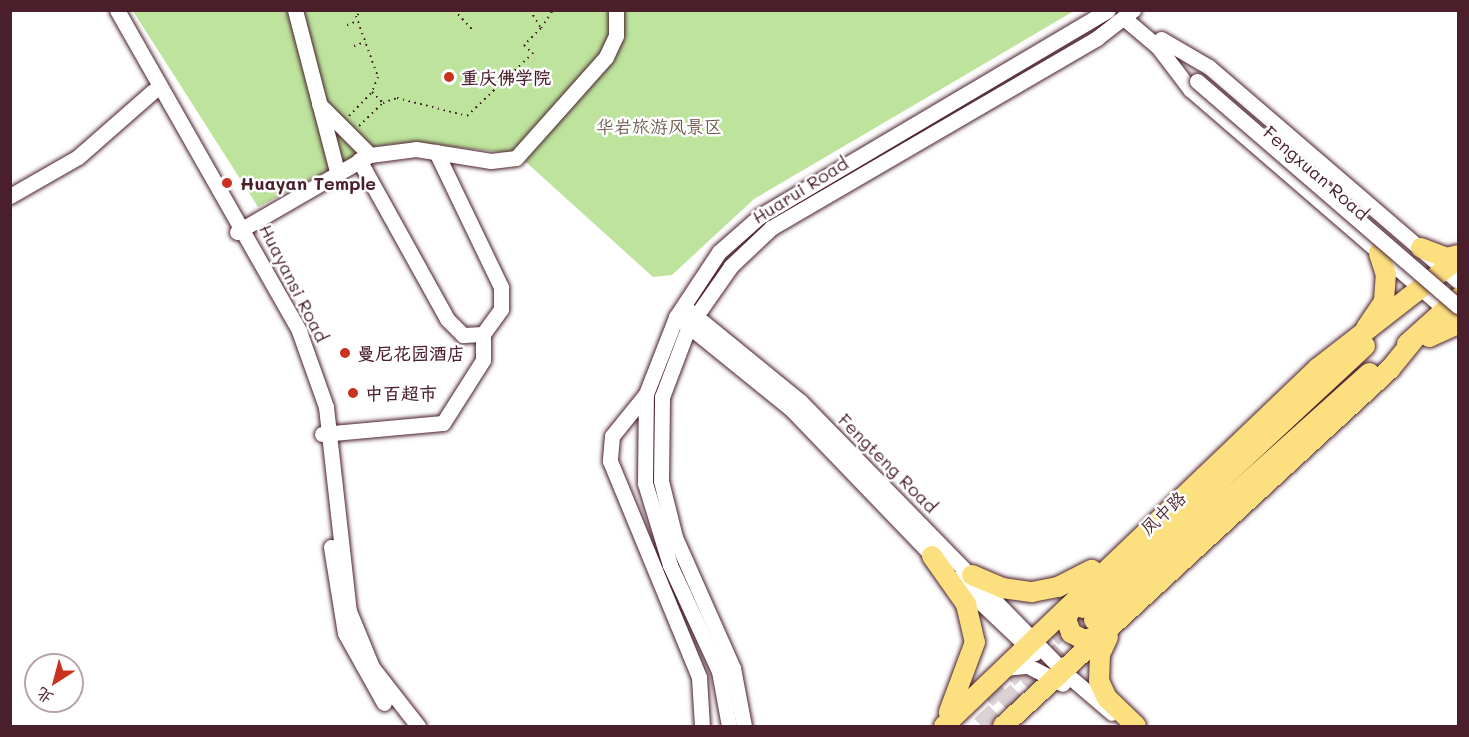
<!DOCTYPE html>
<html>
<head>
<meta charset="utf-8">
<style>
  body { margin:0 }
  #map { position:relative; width:1469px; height:737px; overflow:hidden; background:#fff; font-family:Mali,"LXGW WenKai TC",sans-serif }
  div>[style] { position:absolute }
  .green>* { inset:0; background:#bde39d }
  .major-tunnel>* { height:20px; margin-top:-10px; transform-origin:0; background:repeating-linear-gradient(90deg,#dbd2d5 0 20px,transparent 0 30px) }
  .path>* { height:2px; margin-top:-1px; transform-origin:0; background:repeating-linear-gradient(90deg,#4a1f2b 0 1.5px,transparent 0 6px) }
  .roads { filter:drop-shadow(0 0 2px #4a1f2b) drop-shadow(0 0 2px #4a1f2b) }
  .minor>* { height:15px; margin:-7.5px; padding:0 7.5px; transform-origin:7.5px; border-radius:7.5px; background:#fff }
  .major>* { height:20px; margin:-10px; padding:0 10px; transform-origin:10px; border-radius:10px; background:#fce080 }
  .bridges { filter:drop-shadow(0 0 2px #4a1f2b) drop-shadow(0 0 2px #4a1f2b) }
  .minor-bridge>* { height:15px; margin:-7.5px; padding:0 7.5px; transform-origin:7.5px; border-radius:7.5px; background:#fff }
  .dots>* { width:16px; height:16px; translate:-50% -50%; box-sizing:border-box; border:3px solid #fff; border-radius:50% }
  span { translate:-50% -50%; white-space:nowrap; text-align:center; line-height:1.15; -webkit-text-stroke:5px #fff; paint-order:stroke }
  .poi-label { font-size:18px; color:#4a1f2b; font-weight:700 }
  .left { translate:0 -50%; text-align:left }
  .park-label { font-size:18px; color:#6c5a4d }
  .street-label { font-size:18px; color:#4a1f2b }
  .frame { position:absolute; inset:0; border:12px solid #4a1f2b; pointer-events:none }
  .north { position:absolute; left:24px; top:653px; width:60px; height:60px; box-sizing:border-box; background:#fff; border:2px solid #b7a5aa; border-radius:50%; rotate:216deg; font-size:16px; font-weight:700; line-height:24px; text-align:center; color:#4a1f2b }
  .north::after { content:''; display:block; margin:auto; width:21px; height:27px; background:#c8321e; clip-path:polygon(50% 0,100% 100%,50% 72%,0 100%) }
</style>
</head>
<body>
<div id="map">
  <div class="green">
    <div style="clip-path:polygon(133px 11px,1074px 11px,754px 199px,672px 275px,653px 277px,517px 154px,413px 142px,376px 146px,258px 207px)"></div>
  </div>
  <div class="major-tunnel">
    <div style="left:986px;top:699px;width:127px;rotate:-43.1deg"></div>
    <div style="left:981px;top:726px;width:155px;rotate:-43.2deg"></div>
  </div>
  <div class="path">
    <div style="left:363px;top:10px;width:9px;rotate:139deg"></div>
    <div style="left:356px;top:16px;width:65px;rotate:70.2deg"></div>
    <div style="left:378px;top:77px;width:16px;rotate:112deg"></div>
    <div style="left:372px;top:92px;width:16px;rotate:45deg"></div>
    <div style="left:383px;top:103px;width:15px;rotate:-20deg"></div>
    <div style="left:397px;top:98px;width:72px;rotate:14.4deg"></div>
    <div style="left:467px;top:116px;width:95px;rotate:-43.7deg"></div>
    <div style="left:454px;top:10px;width:26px;rotate:47deg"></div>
    <div style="left:530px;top:10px;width:21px;rotate:59deg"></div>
    <div style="left:541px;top:28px;width:24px;rotate:135deg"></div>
    <div style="left:524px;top:45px;width:11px;rotate:45deg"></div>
    <div style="left:347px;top:25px;width:12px;rotate:-20deg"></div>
    <div style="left:541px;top:28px;width:22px;rotate:-56deg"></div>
    <div style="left:354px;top:46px;width:12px;rotate:-20deg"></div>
    <div style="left:349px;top:116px;width:33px;rotate:-46deg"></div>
    <div style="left:359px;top:126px;width:33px;rotate:-44deg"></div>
  </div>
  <div class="roads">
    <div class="minor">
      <div style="left:117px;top:10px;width:369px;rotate:60.4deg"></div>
      <div style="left:299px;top:331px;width:81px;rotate:70.4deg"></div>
      <div style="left:326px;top:407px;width:205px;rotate:83.6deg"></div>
      <div style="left:349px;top:611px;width:61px;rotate:67.7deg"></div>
      <div style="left:372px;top:667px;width:75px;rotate:52.1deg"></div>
      <div style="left:295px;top:10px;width:166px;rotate:75.4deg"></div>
      <div style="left:1125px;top:19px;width:51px;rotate:40.2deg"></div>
      <div style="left:1161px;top:39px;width:56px;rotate:30.3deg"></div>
      <div style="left:1209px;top:67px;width:328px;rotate:40.7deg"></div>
      <div style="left:1158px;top:47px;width:53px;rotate:52.7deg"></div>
      <div style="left:1190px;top:89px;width:346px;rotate:40.8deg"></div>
      <div style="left:319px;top:104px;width:72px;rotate:45deg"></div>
      <div style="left:359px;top:160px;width:182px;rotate:61deg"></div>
      <div style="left:447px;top:319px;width:23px;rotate:45deg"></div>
      <div style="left:463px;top:335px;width:20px;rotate:-3deg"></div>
      <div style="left:10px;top:196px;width:78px;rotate:-29.8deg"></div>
      <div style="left:78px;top:157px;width:100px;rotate:-41.3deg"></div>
      <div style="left:237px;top:232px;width:154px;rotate:-30.1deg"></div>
      <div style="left:370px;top:155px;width:46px;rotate:-7.4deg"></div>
      <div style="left:416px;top:149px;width:76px;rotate:9.1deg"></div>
      <div style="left:491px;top:161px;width:25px;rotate:-7deg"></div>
      <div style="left:516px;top:158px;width:135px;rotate:-48.3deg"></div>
      <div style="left:606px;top:57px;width:23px;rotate:-65deg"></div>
      <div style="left:616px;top:36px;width:26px;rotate:-90deg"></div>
      <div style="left:687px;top:309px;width:146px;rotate:39.2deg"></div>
      <div style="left:800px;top:401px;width:378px;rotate:45.7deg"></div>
      <div style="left:1064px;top:672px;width:63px;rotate:40.5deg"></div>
      <div style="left:681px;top:320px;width:141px;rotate:39deg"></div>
      <div style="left:791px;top:409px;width:212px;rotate:46.1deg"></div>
      <div style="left:646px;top:394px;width:54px;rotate:129deg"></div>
      <div style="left:612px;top:436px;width:25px;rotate:95deg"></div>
      <div style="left:610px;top:461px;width:234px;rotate:67.6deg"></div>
      <div style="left:699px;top:677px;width:49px;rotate:86.5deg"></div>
      <div style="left:322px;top:434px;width:121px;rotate:-5.2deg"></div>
      <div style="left:443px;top:423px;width:75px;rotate:-57.6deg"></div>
      <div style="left:483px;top:360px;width:26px;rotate:-90deg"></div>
      <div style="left:483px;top:334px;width:31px;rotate:-54deg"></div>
      <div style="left:501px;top:309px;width:22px;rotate:-90deg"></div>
      <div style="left:501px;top:287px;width:150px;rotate:-115.7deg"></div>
      <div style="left:331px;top:547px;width:87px;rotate:80.8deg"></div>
      <div style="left:345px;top:633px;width:80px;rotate:60.9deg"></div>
      <div style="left:956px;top:579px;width:108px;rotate:43.5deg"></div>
      <div style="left:1003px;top:668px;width:25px;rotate:-5deg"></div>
      <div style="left:1028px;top:666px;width:39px;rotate:27deg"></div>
      <div style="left:729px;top:726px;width:56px;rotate:-100.3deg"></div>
      <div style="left:719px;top:671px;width:117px;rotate:-114.8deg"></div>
      <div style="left:670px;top:565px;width:86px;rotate:-107deg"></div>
      <div style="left:645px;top:483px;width:89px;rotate:-89.4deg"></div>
      <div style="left:646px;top:394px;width:83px;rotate:-68.7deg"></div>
      <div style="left:676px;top:317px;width:78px;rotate:-56.5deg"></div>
      <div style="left:719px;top:252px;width:55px;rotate:-41.3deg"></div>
      <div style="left:760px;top:216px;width:404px;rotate:-30.6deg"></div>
      <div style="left:744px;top:726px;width:59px;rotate:-100.7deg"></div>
      <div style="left:733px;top:668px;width:143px;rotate:-113.9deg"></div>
      <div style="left:675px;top:537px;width:58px;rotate:-104deg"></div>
      <div style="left:661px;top:481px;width:84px;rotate:-89.3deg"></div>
      <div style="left:662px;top:397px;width:76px;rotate:-69.2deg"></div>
      <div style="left:689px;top:326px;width:73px;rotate:-55deg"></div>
      <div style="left:731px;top:266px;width:55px;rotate:-43.5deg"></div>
      <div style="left:771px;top:228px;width:377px;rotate:-30.2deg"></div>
      <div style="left:1097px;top:38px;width:46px;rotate:-37.9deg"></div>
    </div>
    <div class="major">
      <div style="left:1421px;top:248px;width:28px;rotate:21deg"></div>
      <div style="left:1447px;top:258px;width:11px;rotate:-15deg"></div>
      <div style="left:1366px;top:328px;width:32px;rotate:-56deg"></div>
      <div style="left:1384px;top:301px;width:26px;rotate:-86deg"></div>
      <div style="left:1386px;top:275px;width:23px;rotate:-108deg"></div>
      <div style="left:1429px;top:337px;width:32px;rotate:-24deg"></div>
      <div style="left:1407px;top:344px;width:69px;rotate:-42deg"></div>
      <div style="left:932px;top:556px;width:59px;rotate:54.7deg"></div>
      <div style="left:966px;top:604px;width:39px;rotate:77deg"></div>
      <div style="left:975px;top:642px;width:75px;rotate:110.4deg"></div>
      <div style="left:972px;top:575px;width:33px;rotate:23deg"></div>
      <div style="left:1002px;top:588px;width:30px;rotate:8deg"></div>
      <div style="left:1032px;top:592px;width:26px;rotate:-11deg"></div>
      <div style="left:1058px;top:587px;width:38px;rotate:-27deg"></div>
      <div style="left:1076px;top:600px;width:21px;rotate:118deg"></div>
      <div style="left:1066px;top:619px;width:15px;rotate:70deg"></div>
      <div style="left:1071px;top:633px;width:15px;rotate:28deg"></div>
      <div style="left:1084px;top:640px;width:23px;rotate:-15deg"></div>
      <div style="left:1083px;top:608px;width:385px;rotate:-42.9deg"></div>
      <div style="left:1094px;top:620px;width:370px;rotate:-41.9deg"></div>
      <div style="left:1108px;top:637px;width:19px;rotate:115deg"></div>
      <div style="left:1100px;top:654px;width:27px;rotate:92deg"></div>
      <div style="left:1099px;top:681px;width:19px;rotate:65deg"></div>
      <div style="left:1107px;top:698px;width:40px;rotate:44deg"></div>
      <div style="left:944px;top:726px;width:518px;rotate:-43.75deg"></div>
      <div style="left:1318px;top:368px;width:177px;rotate:-37.9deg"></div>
      <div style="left:1003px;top:726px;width:527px;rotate:-42.69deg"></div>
      <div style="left:1390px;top:369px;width:41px;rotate:-50.9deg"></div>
    </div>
  </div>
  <div class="bridges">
    <div class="minor-bridge">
      <div style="left:1197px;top:81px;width:345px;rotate:40.8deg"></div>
    </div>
  </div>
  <div class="dots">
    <div style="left:449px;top:77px;background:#c8321e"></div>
    <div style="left:227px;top:183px;background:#c8321e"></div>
    <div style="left:345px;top:353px;background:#c8321e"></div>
    <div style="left:353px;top:393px;background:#c8321e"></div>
  </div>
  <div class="poi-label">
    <span class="left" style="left:461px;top:77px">重庆佛学院</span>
    <span class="left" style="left:240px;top:183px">Huayan Temple</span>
    <span class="left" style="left:357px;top:353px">曼尼花园酒店</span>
    <span class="left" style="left:365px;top:393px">中百超市</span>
  </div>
  <div class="park-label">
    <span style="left:659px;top:126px">华岩旅游风景区</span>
  </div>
  <div class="street-label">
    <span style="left:1316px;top:173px;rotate:41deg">Fengxuan Road</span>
    <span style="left:800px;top:190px;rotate:-32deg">Huarui Road</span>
    <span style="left:294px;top:283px;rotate:63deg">Huayansi Road</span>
    <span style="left:888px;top:463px;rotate:45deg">Fengteng Road</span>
    <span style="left:1163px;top:513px;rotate:-43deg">凤中路</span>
  </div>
  <div class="frame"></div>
  <div class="north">北</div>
</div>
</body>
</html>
